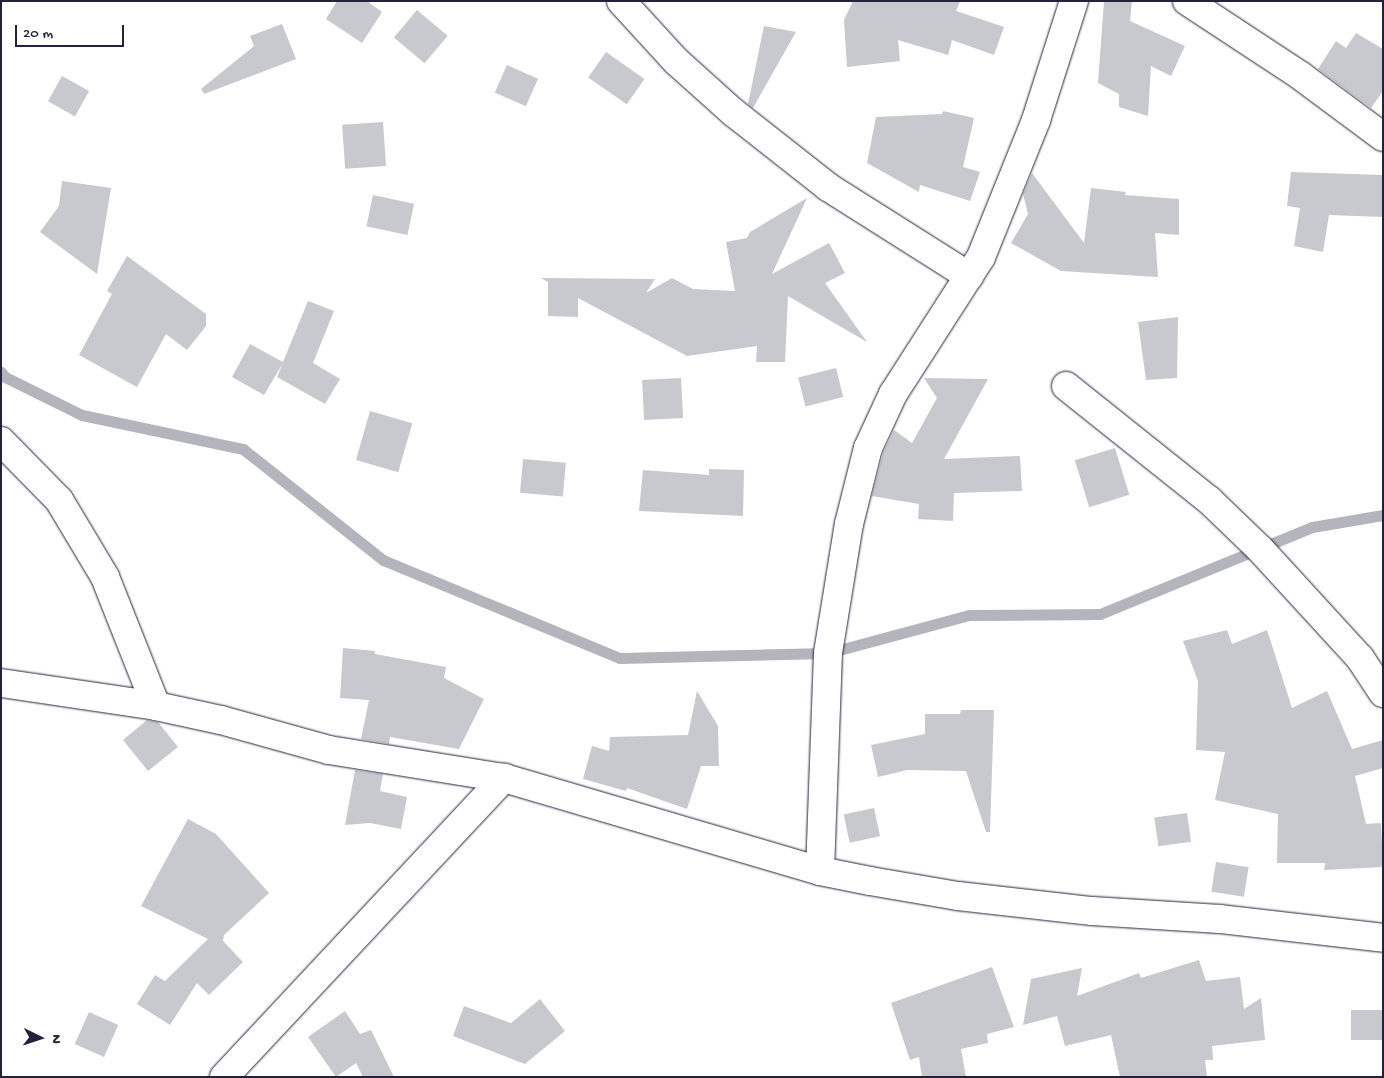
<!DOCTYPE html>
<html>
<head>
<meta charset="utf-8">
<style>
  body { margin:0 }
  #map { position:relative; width:1384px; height:1078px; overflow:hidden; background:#fff; font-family:"Gochi Hand",sans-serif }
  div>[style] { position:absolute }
  .stream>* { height:11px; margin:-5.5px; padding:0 5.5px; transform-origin:5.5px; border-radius:5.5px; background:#b4b4bc }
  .building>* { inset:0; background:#c8c8cf; transform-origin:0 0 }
  .roads { filter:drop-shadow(0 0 1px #22223b) drop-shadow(0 0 1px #22223b) }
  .minor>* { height:28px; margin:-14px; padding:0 14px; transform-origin:14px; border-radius:14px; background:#fff }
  span { translate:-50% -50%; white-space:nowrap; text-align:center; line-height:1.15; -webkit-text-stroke:4.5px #fff; paint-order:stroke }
  .frame { position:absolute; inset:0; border:2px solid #22223b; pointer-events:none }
  .north { position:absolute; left:15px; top:1013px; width:50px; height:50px; -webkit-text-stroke:4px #fff; paint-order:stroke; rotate:94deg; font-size:14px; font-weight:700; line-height:20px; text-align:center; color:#22223b }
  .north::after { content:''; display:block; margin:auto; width:18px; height:22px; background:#22223b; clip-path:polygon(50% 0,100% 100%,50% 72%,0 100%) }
  .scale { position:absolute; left:15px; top:25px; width:109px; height:22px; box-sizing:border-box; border:2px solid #22223b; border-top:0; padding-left:6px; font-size:15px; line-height:18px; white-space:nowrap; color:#22223b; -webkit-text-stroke:4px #fff; paint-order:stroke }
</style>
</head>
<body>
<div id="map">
  <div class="stream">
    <div style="left:1px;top:372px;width:6px;rotate:51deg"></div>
    <div style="left:5px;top:377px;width:86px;rotate:26.3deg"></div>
    <div style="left:82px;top:415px;width:165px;rotate:11.9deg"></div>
    <div style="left:243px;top:449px;width:179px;rotate:38.4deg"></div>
    <div style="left:383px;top:560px;width:256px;rotate:22.5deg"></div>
    <div style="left:620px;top:658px;width:208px;rotate:-1.4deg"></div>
    <div style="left:828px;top:653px;width:146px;rotate:-15.1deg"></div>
    <div style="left:969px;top:615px;width:131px;rotate:-0.4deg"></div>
    <div style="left:1100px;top:614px;width:229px;rotate:-22.3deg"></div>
    <div style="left:1312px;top:527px;width:72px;rotate:-9.6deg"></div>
  </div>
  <div class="building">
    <div style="clip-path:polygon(337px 1px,367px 1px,382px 12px,362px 43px,326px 19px)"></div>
    <div style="clip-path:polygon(853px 1px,960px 1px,956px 11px,1004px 27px,994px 55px,952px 40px,948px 55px,898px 40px,900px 61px,847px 67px,844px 20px)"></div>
    <div style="clip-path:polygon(1104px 1px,1132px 1px,1130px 21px,1185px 46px,1171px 76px,1151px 66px,1148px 116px,1119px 107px,1119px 94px,1098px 83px)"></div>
    <div style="left:417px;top:10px;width:40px;height:36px;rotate:40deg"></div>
    <div style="clip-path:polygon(282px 24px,296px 59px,204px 94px,201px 89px,254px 46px,250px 36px)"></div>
    <div style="clip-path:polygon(764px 26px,796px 32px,753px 108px,748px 104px)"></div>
    <div style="clip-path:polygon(1356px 33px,1383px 49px,1383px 91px,1371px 108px,1318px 69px,1336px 41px,1346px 48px)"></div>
    <div style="left:606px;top:52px;width:47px;height:31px;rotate:35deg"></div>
    <div style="left:507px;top:65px;width:34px;height:30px;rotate:24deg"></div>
    <div style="left:62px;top:76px;width:31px;height:29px;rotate:29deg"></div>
    <div style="clip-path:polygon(943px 111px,974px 118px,963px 167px,980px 172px,970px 201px,920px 185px,919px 192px,867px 163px,876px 117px,942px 114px)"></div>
    <div style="left:383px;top:122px;width:44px;height:41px;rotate:86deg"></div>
    <div style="clip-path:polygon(1291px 172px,1383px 175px,1383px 217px,1329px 215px,1323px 252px,1294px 246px,1300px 208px,1287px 206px)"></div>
    <div style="clip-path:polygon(1032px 173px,1084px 243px,1091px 188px,1126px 192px,1125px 195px,1179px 199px,1179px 235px,1155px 233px,1158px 277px,1061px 271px,1011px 243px,1028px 214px,1023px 194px)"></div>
    <div style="clip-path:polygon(62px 181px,111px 188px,97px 274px,40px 232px,59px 206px)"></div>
    <div style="left:373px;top:195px;width:42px;height:32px;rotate:12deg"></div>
    <div style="clip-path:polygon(807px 198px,772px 274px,829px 243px,845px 273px,825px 283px,867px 342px,788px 296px,785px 362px,756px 362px,757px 346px,687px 356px,578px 298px,578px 317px,548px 316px,548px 282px,541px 278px,655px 279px,646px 293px,672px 278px,693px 289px,735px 291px,726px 242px,747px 238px,750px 232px)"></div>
    <div style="clip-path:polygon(127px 256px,206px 314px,206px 326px,187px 350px,166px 334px,137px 387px,79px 355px,112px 294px,107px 291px)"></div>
    <div style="clip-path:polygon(308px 301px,334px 311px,313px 363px,340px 379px,325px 404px,277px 377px,283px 363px,264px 395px,232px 377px,250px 344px,283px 362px)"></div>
    <div style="clip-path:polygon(1178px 317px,1177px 378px,1146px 380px,1138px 322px)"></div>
    <div style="left:836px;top:368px;width:30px;height:39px;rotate:76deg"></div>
    <div style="left:681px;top:378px;width:40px;height:39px;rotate:87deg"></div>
    <div style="clip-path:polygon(924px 378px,988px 379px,944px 459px,1020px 456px,1022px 491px,954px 493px,953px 521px,918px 519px,919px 504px,872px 496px,883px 453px,894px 430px,912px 443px,937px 398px)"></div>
    <div style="left:370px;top:411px;width:44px;height:51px;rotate:16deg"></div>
    <div style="left:1115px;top:448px;width:49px;height:42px;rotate:73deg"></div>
    <div style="left:523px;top:459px;width:43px;height:34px;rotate:5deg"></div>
    <div style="clip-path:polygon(709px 469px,744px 470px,743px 516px,639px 511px,643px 470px,709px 475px)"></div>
    <div style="clip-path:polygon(1227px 630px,1232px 644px,1267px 630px,1292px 708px,1327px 691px,1352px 749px,1383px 740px,1383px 768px,1355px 776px,1366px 824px,1381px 823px,1383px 867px,1324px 870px,1325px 863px,1277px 863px,1278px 814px,1215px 800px,1225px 752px,1196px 750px,1198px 681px,1183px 641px)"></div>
    <div style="clip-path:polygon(343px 648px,375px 651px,375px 654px,446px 667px,444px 678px,484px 699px,459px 749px,390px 737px,389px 744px,361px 739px,369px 700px,340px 698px)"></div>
    <div style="clip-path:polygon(697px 691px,718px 726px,719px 766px,701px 766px,687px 809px,627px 788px,626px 791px,583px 779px,592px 746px,609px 751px,610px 737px,688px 735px)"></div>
    <div style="clip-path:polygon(961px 710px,994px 710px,990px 832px,986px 832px,966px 771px,907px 770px,878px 777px,871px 745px,925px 734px,925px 714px,960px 714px)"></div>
    <div style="clip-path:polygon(147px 720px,158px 722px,178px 747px,148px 771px,123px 740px)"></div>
    <div style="clip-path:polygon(355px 770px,383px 774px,380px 791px,407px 797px,401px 829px,370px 823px,345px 825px)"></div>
    <div style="left:874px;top:808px;width:29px;height:31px;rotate:78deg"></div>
    <div style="left:1187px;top:813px;width:29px;height:33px;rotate:82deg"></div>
    <div style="clip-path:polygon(188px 819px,216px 834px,269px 893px,224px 935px,223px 941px,243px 962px,209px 995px,197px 983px,170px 1025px,137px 1004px,155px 975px,165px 981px,208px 939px,141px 906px)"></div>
    <div style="left:1216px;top:862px;width:33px;height:30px;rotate:9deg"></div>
    <div style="clip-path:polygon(1199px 960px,1206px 981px,1240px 977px,1244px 1009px,1261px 998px,1265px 1040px,1212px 1046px,1213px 1060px,1205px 1060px,1207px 1077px,1120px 1077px,1111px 1035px,1065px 1046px,1057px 1016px,1023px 1025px,1031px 979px,1082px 968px,1077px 996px,1139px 973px,1141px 978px)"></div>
    <div style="clip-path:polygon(992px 967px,1014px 1027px,987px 1034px,988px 1043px,961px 1049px,966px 1077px,922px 1077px,919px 1057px,910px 1060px,891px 1003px)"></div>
    <div style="clip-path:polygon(540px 999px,565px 1031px,525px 1064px,453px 1036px,464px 1006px,511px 1023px)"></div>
    <div style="left:1382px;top:1010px;width:30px;height:31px;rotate:90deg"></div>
    <div style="clip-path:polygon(345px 1011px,360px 1034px,371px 1030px,394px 1077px,363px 1077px,356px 1063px,336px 1077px,308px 1037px)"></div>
    <div style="left:89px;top:1012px;width:32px;height:35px;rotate:24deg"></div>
  </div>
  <div class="roads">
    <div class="minor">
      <div style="left:621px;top:1px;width:81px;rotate:47.5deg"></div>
      <div style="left:676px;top:61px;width:78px;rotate:41.9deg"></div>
      <div style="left:734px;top:113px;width:120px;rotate:38.2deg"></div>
      <div style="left:828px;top:187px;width:167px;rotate:32.3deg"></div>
      <div style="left:1187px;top:1px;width:136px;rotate:33.3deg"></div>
      <div style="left:1301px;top:76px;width:102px;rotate:36.6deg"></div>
      <div style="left:1066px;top:386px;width:183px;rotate:38.6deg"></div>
      <div style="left:1209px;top:500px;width:71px;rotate:43.9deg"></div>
      <div style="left:1260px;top:549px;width:148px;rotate:47.5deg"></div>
      <div style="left:1360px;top:658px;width:42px;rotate:56.7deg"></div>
      <div style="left:1px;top:441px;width:83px;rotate:45.5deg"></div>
      <div style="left:59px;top:500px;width:90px;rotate:59.1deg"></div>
      <div style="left:105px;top:577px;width:139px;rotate:68.4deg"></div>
      <div style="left:1px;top:683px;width:157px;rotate:8.4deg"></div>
      <div style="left:156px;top:706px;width:66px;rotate:12.2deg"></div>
      <div style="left:221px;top:720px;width:112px;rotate:15.5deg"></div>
      <div style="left:329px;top:750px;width:177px;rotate:9.1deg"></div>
      <div style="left:504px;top:778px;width:329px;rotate:16.4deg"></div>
      <div style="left:820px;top:871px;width:51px;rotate:11.3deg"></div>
      <div style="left:870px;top:881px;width:89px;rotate:9.7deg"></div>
      <div style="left:958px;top:896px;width:135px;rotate:6.4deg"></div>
      <div style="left:1092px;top:911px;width:128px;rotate:3.6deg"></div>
      <div style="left:1220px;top:919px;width:164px;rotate:6.6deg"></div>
      <div style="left:820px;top:871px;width:218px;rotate:-87.9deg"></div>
      <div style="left:828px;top:653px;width:131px;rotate:-80.8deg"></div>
      <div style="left:849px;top:524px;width:78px;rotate:-76deg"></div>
      <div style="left:868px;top:448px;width:60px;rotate:-65.2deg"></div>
      <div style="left:893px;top:394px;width:163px;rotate:-57.3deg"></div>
      <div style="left:981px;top:257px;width:148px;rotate:-68.1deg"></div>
      <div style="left:1036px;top:120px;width:125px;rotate:-72.3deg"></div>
      <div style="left:224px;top:1077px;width:410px;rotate:-46.9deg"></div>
    </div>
  </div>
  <div class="frame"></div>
  <div class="north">N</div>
  <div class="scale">20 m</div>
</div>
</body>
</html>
